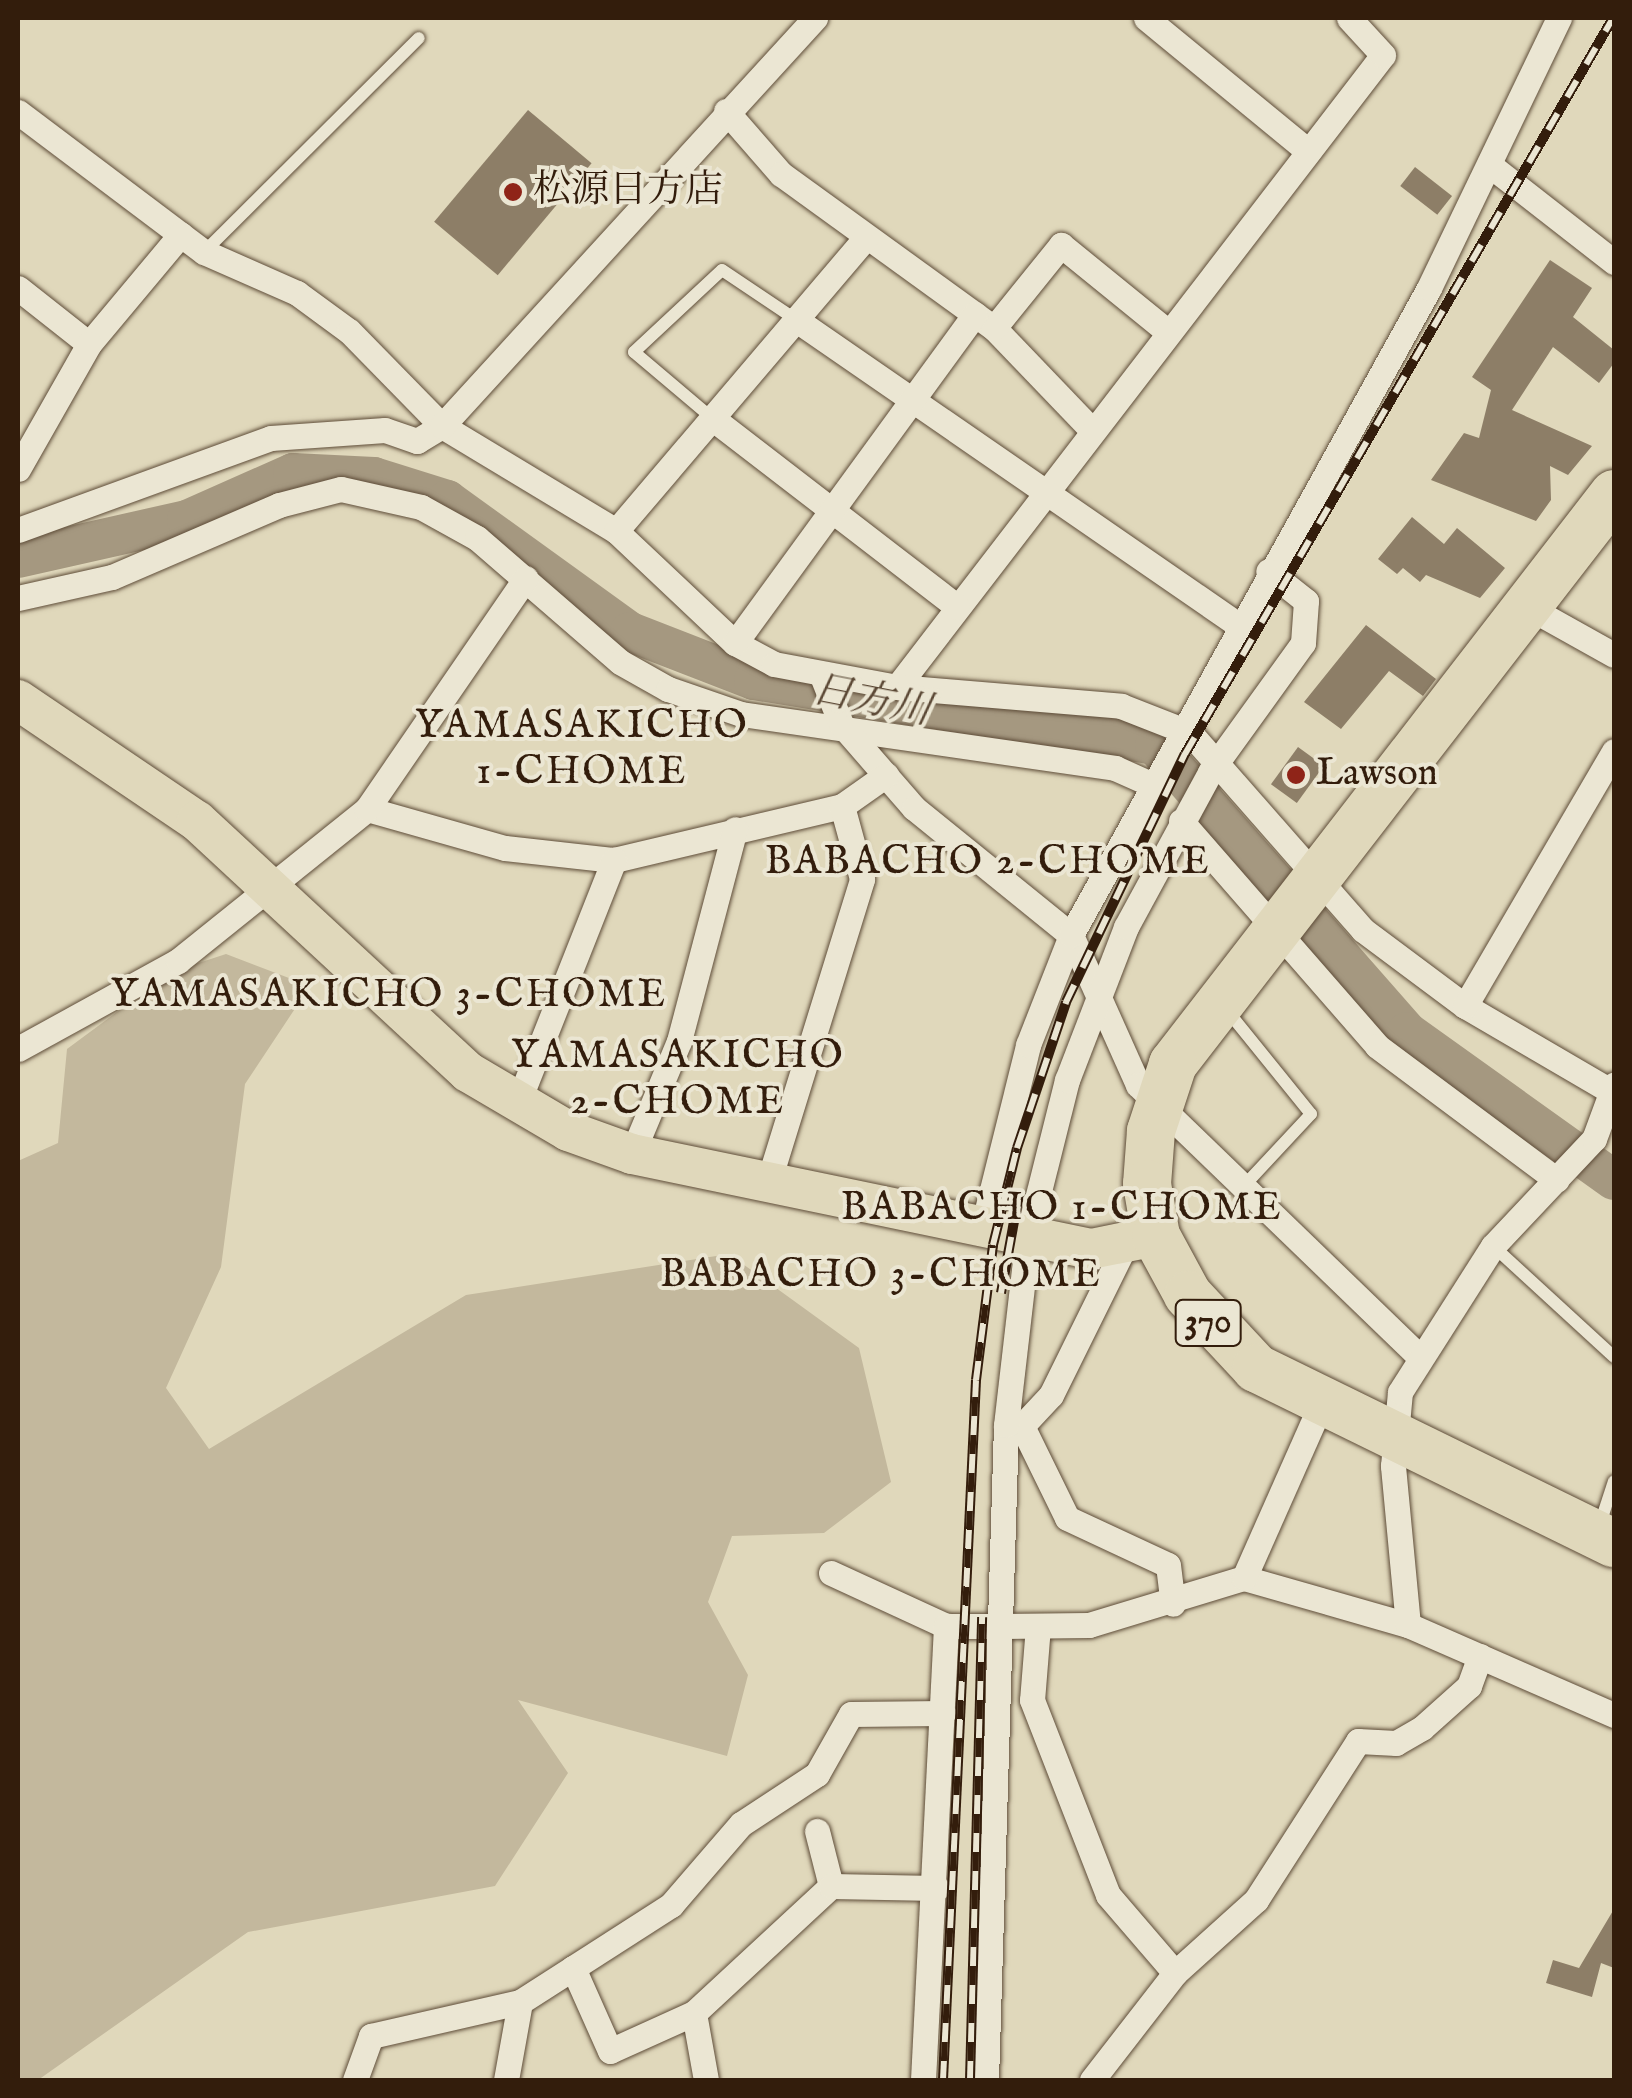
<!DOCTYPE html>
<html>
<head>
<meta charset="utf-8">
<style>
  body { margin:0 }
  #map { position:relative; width:1632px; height:2098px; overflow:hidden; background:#e0d8bb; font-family:"IM FELL English","Noto Serif JP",serif }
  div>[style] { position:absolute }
  .green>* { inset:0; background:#c3b89d }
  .river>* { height:40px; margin:-20px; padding:0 20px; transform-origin:20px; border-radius:20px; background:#a59880 }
  .building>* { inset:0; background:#8d7e67; transform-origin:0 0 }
  .roads { filter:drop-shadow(0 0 2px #5e4c38) drop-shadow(0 0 2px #5e4c38) }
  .lane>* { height:12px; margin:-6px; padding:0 6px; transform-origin:6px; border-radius:6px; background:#ebe6d3 }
  .street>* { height:25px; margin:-12.5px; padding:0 12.5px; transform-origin:12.5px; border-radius:12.5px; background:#ebe6d3 }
  .primary>* { height:40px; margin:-20px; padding:0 20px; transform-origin:20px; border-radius:20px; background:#e0d8bb }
  .highway>* { height:48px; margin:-24px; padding:0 24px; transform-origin:24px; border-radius:24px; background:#e0d8bb }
  .rail>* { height:10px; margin-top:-5px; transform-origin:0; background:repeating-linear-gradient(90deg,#ebe6d3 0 19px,#331d0c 0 38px); box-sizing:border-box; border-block:2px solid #331d0c }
  .dots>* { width:28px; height:28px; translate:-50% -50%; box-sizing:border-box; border:5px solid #ebe6d3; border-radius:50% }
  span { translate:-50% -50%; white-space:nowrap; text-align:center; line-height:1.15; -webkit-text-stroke:8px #ebe6d3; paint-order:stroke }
  .shield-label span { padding:2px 8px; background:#ebe6d3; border:2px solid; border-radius:8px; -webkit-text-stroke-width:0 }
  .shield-label { font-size:35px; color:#331d0c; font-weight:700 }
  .poi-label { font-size:38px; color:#331d0c }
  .left { translate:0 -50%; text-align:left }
  .water-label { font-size:40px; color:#5b4835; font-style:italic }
  .neighbourhood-label { font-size:40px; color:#331d0c; letter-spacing:2.5px }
  .frame { position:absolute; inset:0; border:20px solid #331d0c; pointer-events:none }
</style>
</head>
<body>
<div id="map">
  <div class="green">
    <div style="clip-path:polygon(226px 954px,310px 986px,245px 1084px,221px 1267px,166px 1388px,209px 1449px,466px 1295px,729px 1254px,859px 1348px,891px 1482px,824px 1533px,732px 1536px,708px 1602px,748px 1675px,727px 1756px,518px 1700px,568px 1773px,495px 1886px,248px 1932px,38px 2080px,18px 2080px,18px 1161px,58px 1143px,67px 1049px,171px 972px)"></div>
  </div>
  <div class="river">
    <div style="left:18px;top:558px;width:173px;rotate:-12.7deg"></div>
    <div style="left:187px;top:520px;width:116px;rotate:-23.9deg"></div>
    <div style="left:293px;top:473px;width:81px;rotate:2.8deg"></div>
    <div style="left:374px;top:477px;width:77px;rotate:17.5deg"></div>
    <div style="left:447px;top:500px;width:226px;rotate:35.8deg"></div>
    <div style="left:630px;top:632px;width:133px;rotate:21.2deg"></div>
    <div style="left:754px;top:680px;width:406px;rotate:9.2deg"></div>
    <div style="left:1155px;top:745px;width:382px;rotate:48.7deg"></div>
    <div style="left:1407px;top:1032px;width:254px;rotate:35.6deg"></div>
  </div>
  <div class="building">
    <div style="left:528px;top:110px;width:83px;height:146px;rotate:40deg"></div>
    <div style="left:1415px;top:167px;width:47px;height:24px;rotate:38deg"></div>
    <div style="clip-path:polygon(1550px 260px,1592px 288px,1573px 317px,1614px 350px,1614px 363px,1599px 383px,1553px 347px,1512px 410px,1592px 446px,1568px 475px,1550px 466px,1551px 500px,1536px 521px,1431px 480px,1464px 433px,1479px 438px,1491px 390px,1472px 377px)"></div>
    <div style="clip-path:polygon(1412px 517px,1444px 544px,1457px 528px,1505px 568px,1480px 598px,1426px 575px,1420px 582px,1403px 568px,1397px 574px,1378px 559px)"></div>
    <div style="clip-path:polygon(1366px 625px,1436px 679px,1423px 696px,1389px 671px,1341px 729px,1304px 702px)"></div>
    <div style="left:1298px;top:747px;width:32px;height:46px;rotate:36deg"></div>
    <div style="clip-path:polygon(1614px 1909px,1614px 1968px,1601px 1963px,1592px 1997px,1546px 1983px,1553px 1960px,1579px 1968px)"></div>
  </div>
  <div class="roads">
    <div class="lane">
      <div style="left:204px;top:252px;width:303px;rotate:-44.9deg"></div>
      <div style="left:712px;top:418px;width:102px;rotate:-139.8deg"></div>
      <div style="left:634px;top:352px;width:120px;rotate:-43deg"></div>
      <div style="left:722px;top:270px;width:88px;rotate:33.9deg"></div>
      <div style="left:1226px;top:1009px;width:135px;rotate:51deg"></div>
      <div style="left:1311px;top:1114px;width:100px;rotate:133deg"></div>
      <div style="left:1493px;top:1246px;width:164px;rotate:42.5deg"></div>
      <div style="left:1599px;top:1527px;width:48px;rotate:-71.9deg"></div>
    </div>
    <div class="street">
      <div style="left:1146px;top:18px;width:210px;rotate:39.4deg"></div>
      <div style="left:726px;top:111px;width:84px;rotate:48.9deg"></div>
      <div style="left:781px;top:174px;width:263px;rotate:35.9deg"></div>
      <div style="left:994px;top:328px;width:140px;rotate:46.2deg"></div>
      <div style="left:18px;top:112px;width:233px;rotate:37deg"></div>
      <div style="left:204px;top:252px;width:102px;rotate:23.8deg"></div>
      <div style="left:297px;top:293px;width:64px;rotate:36.2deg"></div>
      <div style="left:349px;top:331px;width:133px;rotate:45.6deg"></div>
      <div style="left:442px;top:426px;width:203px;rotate:31.1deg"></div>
      <div style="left:616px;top:531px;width:163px;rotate:43.3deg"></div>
      <div style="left:735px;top:643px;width:44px;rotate:28.3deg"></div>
      <div style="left:774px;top:664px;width:125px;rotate:10.6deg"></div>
      <div style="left:897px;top:687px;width:797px;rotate:-52.44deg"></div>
      <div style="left:1383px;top:55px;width:50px;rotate:-132.6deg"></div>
      <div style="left:1491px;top:166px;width:156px;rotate:38deg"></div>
      <div style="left:18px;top:288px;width:90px;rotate:38.3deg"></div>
      <div style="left:89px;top:344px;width:143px;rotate:-50.1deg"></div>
      <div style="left:795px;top:319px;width:537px;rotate:34.61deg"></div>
      <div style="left:994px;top:328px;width:107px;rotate:-51.1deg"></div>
      <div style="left:1061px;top:245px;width:138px;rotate:39.1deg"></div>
      <div style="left:712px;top:418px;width:309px;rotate:37.6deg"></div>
      <div style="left:18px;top:469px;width:144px;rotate:-60.4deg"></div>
      <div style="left:18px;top:530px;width:269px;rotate:-20deg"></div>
      <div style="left:271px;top:438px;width:114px;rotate:-4deg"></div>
      <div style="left:385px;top:430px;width:34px;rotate:19deg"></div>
      <div style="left:417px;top:441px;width:29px;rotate:-31deg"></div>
      <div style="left:442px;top:426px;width:553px;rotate:-47.57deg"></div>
      <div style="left:616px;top:531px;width:386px;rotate:-49.6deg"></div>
      <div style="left:18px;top:598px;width:96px;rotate:-12.6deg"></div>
      <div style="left:112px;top:577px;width:182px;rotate:-23.3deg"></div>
      <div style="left:279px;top:505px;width:64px;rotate:-14.5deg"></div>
      <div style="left:341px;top:489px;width:82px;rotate:12.7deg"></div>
      <div style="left:421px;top:507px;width:64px;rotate:29deg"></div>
      <div style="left:477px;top:538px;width:189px;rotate:40.9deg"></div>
      <div style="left:620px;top:662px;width:55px;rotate:29.4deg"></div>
      <div style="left:668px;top:689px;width:77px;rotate:18.9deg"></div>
      <div style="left:741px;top:714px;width:378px;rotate:8.2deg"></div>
      <div style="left:1115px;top:768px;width:37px;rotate:24deg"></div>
      <div style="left:1528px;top:607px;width:98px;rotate:29.2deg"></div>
      <div style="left:735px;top:643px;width:407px;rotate:-53.9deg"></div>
      <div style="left:822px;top:676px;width:52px;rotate:68.4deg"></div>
      <div style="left:841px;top:724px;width:111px;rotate:49deg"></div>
      <div style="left:914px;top:808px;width:202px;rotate:39deg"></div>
      <div style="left:1071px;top:935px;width:164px;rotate:65.9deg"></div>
      <div style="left:1138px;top:1085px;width:390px;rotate:44deg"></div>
      <div style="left:897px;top:687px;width:225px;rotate:4.8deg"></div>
      <div style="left:1121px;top:706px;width:74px;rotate:21.4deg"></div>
      <div style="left:1190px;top:733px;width:262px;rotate:48.7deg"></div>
      <div style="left:1363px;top:930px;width:127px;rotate:36.7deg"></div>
      <div style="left:1465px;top:1006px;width:170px;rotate:30.3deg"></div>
      <div style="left:367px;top:809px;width:143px;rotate:15.8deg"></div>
      <div style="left:505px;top:848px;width:110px;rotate:6.3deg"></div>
      <div style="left:614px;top:860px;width:234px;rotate:-13.3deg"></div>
      <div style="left:842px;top:806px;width:54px;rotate:-35.2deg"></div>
      <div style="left:1181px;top:821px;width:298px;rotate:48.9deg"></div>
      <div style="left:1377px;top:1046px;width:224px;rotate:36.7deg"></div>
      <div style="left:1465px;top:1006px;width:295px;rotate:-59.7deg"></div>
      <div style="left:18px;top:1049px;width:183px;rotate:-28.8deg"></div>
      <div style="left:178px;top:961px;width:243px;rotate:-38.8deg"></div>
      <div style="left:367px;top:809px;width:280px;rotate:-55.5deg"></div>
      <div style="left:517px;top:1105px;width:264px;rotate:-68.4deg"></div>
      <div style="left:632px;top:1154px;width:122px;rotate:-67.4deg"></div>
      <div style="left:679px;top:1041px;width:219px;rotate:-75.2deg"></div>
      <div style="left:769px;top:1180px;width:315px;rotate:-72.8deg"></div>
      <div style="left:862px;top:879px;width:76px;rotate:-105.3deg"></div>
      <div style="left:983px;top:1226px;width:187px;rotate:-76deg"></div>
      <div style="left:1028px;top:1045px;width:118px;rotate:-68.6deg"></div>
      <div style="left:1071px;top:935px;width:739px;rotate:-61.04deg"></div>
      <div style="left:1429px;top:288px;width:300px;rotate:-64.3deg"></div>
      <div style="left:1022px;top:1426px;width:102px;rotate:63.9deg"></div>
      <div style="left:1067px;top:1518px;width:111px;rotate:25deg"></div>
      <div style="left:1168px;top:1565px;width:39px;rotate:83deg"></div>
      <div style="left:1022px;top:1426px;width:42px;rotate:-46.9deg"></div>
      <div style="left:1051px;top:1395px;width:163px;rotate:-63.7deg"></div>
      <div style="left:831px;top:1573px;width:127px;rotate:24.7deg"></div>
      <div style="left:946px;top:1626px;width:56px"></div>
      <div style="left:1002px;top:1626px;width:87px;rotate:-0.7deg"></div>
      <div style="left:1089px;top:1625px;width:162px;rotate:-16.9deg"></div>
      <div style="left:1244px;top:1578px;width:171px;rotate:16deg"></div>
      <div style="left:1408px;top:1625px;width:225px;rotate:23.6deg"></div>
      <div style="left:1244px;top:1578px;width:190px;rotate:-66.1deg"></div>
      <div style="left:1408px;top:1625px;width:160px;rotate:-95.4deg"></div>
      <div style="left:1393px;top:1466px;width:74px;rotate:-84.6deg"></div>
      <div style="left:1400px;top:1392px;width:173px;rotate:-57.5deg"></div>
      <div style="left:1493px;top:1246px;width:147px;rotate:-46.7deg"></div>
      <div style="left:1594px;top:1139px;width:58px;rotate:-69.7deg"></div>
      <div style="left:1038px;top:1626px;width:74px;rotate:94.6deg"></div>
      <div style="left:1032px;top:1700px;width:209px;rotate:68.7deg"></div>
      <div style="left:1108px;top:1895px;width:103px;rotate:49.3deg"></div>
      <div style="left:817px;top:1831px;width:57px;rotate:75.7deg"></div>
      <div style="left:694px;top:2013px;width:92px;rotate:155.7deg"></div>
      <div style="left:610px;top:2051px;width:91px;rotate:-114deg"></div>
      <div style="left:573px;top:1968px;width:117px;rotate:-32.7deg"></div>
      <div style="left:671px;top:1905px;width:107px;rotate:-49.2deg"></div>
      <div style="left:741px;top:1824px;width:91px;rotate:-33.3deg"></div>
      <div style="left:817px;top:1774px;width:69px;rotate:-60.5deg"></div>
      <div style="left:851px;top:1714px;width:92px;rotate:-0.6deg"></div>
      <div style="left:355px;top:2080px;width:47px;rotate:-70deg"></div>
      <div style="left:371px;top:2036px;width:153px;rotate:-12.9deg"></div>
      <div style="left:520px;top:2002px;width:63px;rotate:-32.7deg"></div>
      <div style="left:506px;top:2080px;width:79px;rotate:-79.8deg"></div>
      <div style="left:706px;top:2080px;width:68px;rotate:-100.2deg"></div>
      <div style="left:694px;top:2013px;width:187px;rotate:-42.8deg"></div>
      <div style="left:831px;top:1886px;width:106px;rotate:1.1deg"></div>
      <div style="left:923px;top:2080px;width:455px;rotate:-87.1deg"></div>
      <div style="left:986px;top:2080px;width:655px;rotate:-88.25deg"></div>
      <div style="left:1006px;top:1425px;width:191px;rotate:-83.4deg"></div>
      <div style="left:1028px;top:1235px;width:160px;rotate:-75.9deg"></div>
      <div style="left:1067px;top:1080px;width:164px;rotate:-68.9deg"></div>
      <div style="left:1126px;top:927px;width:176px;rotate:-61.5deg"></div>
      <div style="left:1210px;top:772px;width:159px;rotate:-54.2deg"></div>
      <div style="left:1303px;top:643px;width:42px;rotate:-85.9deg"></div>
      <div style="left:1306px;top:601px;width:48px;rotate:-141.7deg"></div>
      <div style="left:1092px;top:2080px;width:135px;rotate:-52.2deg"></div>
      <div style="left:1175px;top:1973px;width:109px;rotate:-42deg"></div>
      <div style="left:1256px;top:1900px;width:189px;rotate:-57.3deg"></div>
      <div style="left:1358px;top:1741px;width:38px;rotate:3deg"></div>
      <div style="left:1396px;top:1743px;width:30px;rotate:-30deg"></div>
      <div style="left:1422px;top:1728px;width:63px;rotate:-41.8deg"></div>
      <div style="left:1469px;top:1686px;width:32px;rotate:-70deg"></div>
    </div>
    <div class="primary">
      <div style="left:18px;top:700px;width:216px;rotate:34.1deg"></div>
      <div style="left:197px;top:821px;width:369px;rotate:42.8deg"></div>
      <div style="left:468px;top:1072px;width:116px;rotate:30.5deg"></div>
      <div style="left:568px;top:1131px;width:68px;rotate:19.8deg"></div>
      <div style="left:632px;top:1154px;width:469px;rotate:11.7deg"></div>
      <div style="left:1091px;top:1249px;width:66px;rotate:-11.3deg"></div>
    </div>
    <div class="highway">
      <div style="left:1614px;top:494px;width:721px;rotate:127.73deg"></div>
      <div style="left:1173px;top:1064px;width:71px;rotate:108.2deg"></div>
      <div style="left:1151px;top:1131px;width:53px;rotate:94.3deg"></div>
      <div style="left:1147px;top:1184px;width:53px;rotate:80.2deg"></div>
      <div style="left:1156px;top:1236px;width:67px;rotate:61.5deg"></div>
      <div style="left:1188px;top:1295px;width:100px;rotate:47deg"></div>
      <div style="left:1256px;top:1368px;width:398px;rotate:26.1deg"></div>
    </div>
  </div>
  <div class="rail">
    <div style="left:1001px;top:1293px;width:101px;rotate:-79.7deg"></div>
    <div style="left:943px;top:2080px;width:701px;rotate:-87.3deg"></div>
    <div style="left:976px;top:1380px;width:136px;rotate:-82.8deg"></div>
    <div style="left:993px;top:1245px;width:100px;rotate:-76.1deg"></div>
    <div style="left:1017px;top:1148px;width:154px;rotate:-71.4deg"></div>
    <div style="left:1066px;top:1002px;width:275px;rotate:-64.4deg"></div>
    <div style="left:1185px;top:754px;width:851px;rotate:-59.82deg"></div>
    <div style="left:970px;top:2080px;width:463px;rotate:-88.5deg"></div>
  </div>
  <div class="dots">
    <div style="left:513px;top:192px;background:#8f2418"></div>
    <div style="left:1296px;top:775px;background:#8f2418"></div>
  </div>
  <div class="shield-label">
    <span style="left:1208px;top:1323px">370</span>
  </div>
  <div class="poi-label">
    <span class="left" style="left:533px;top:192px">松源日方店</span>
    <span class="left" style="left:1316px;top:775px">Lawson</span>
  </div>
  <div class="water-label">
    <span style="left:871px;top:702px;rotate:11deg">日方川</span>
  </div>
  <div class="neighbourhood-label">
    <span style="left:582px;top:750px">YAMASAKICHO<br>1-CHOME</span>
    <span style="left:988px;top:863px">BABACHO 2-CHOME</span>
    <span style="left:389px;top:996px">YAMASAKICHO 3-CHOME</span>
    <span style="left:678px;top:1080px">YAMASAKICHO<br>2-CHOME</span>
    <span style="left:1062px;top:1209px">BABACHO 1-CHOME</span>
    <span style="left:881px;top:1276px">BABACHO 3-CHOME</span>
  </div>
  <div class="frame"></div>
</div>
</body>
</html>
